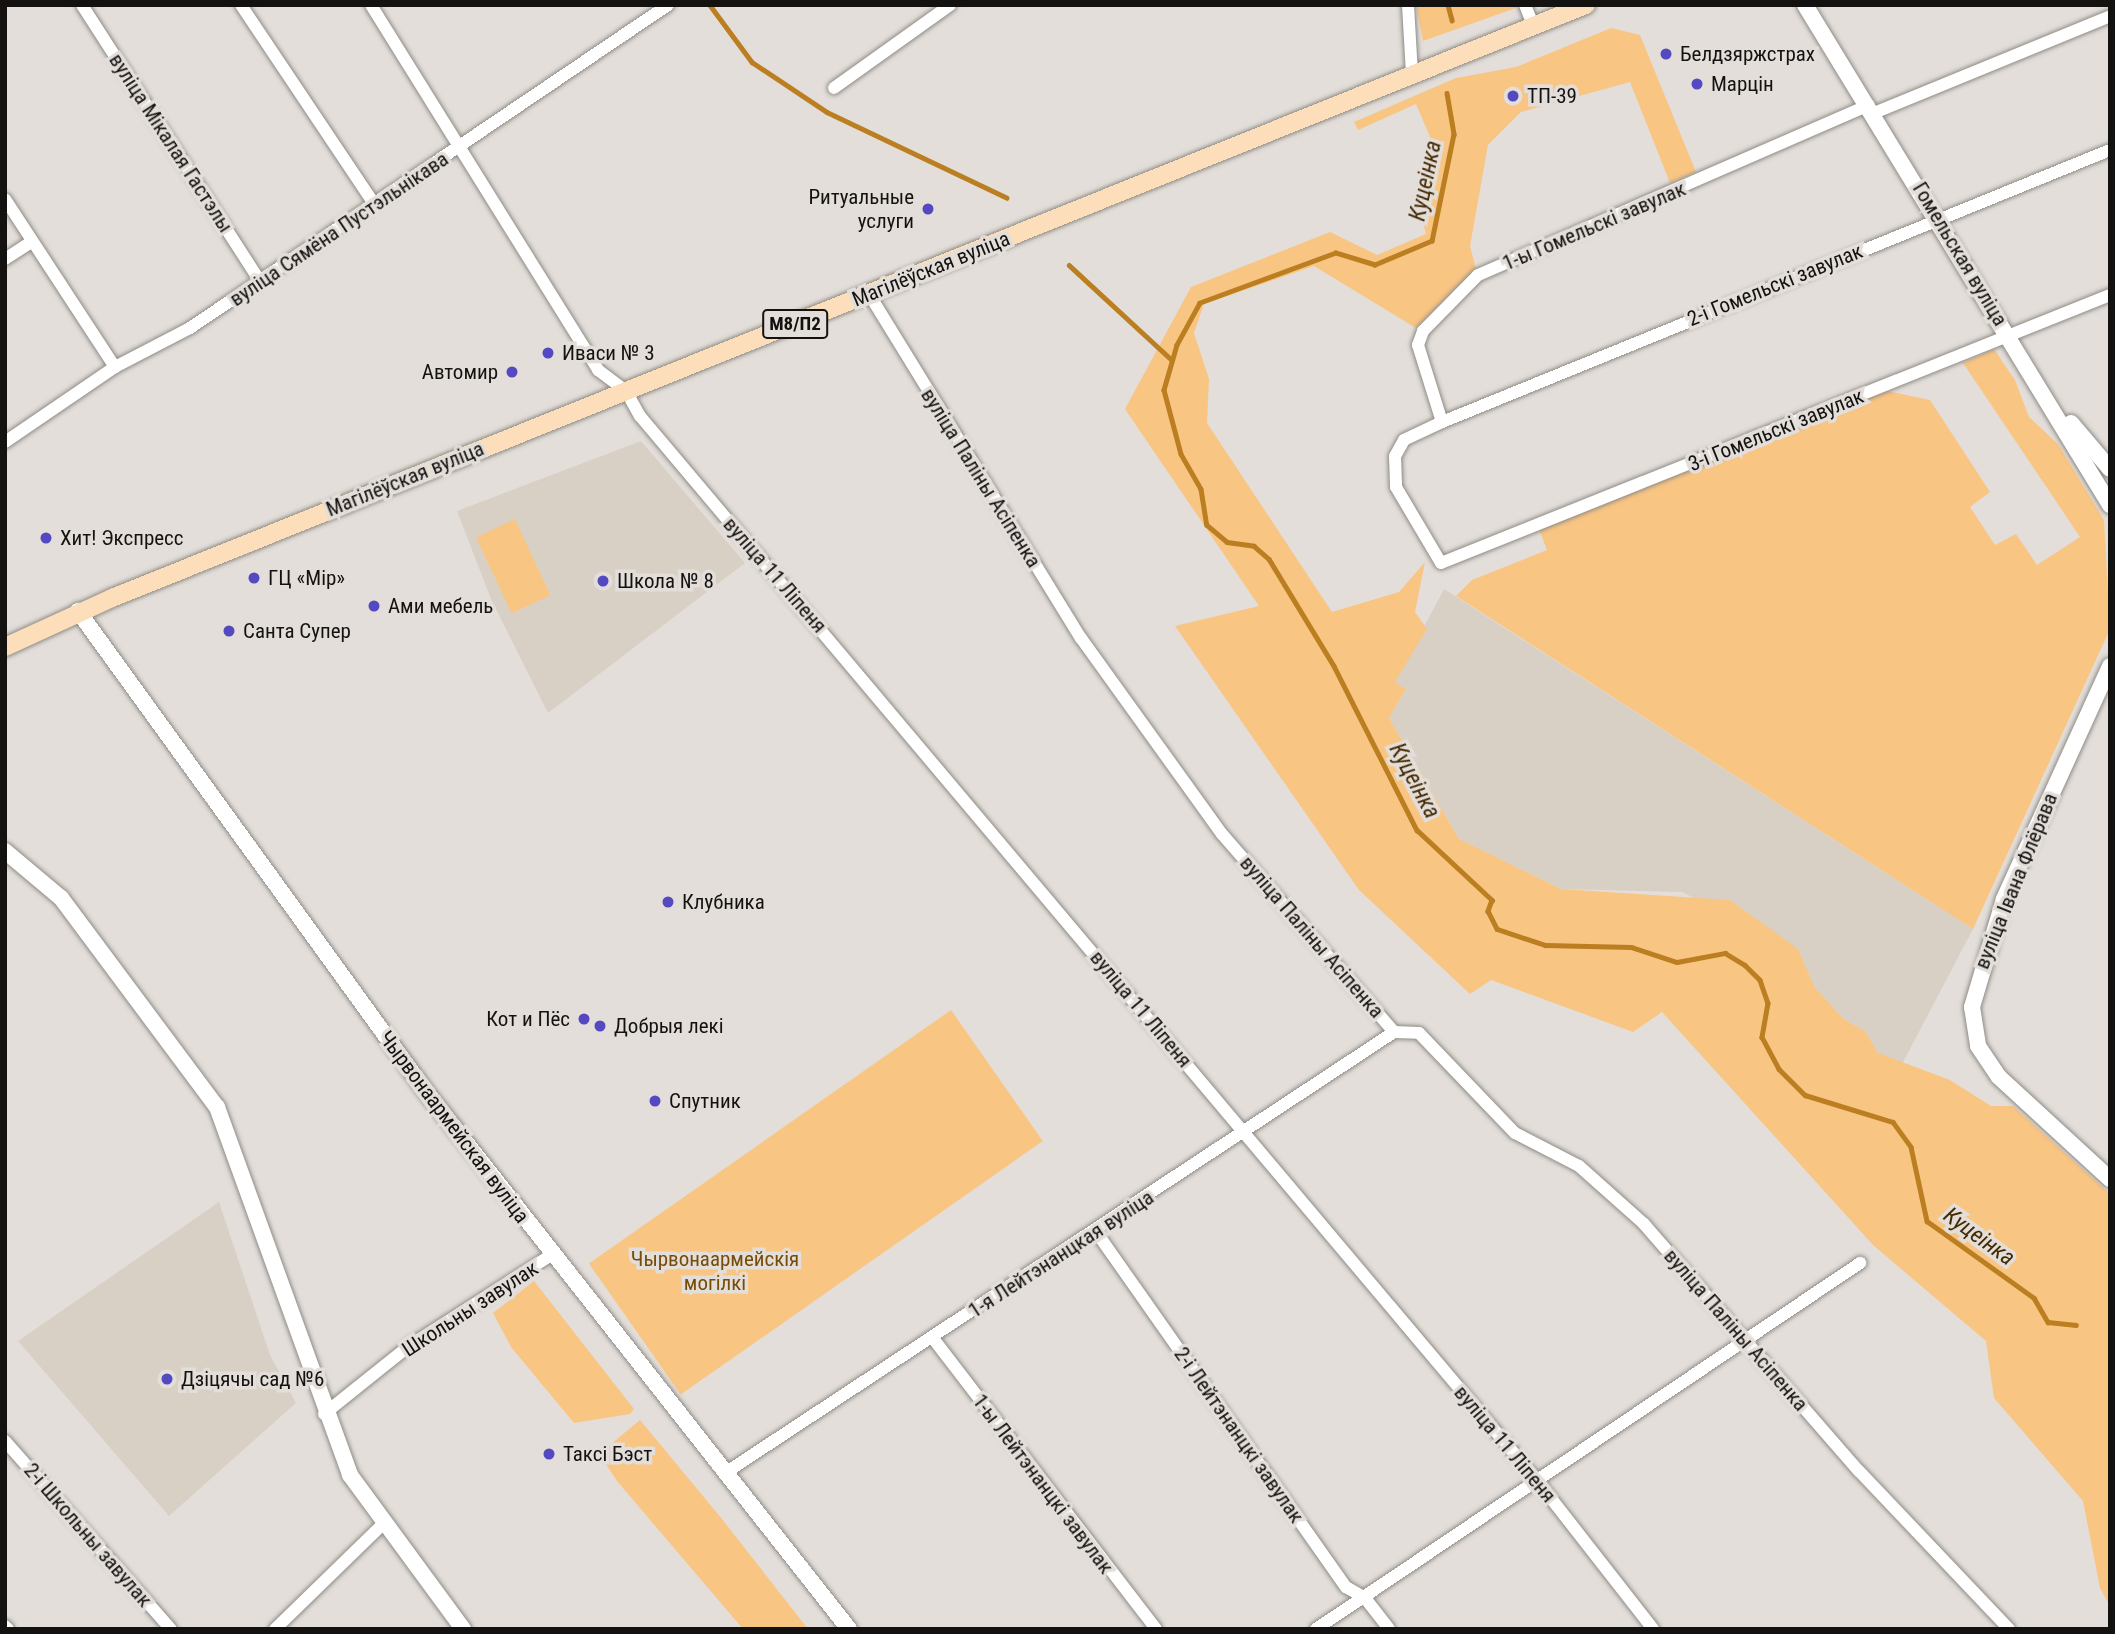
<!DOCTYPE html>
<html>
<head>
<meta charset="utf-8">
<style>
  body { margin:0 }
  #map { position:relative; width:2115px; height:1634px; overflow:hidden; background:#e3ded9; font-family:"Roboto Condensed",sans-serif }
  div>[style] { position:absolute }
  .built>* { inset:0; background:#d9d0c5 }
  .green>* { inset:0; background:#f9c583; transform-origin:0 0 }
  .stream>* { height:4.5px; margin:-2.25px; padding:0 2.25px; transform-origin:2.25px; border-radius:2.25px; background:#bb7e20 }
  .roads { filter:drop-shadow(0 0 2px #8f8b86) drop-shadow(0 0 2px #8f8b86) }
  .street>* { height:12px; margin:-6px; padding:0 6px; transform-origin:6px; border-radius:6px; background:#fff }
  .secondary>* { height:16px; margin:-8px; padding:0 8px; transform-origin:8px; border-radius:8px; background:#fff }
  .primary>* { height:18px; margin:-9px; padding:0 9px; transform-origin:9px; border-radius:9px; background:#fcdfba }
  .dots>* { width:19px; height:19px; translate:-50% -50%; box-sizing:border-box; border:4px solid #e3ded9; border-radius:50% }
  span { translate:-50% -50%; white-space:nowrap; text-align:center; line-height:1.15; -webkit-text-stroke:7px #e3ded9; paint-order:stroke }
  .shield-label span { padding:2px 5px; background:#e3ded9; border:2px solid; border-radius:5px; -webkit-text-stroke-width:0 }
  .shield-label { font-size:19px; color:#141211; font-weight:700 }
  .poi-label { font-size:21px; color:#141211 }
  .left { translate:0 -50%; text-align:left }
  .right { translate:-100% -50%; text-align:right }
  .street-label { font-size:21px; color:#141211 }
  .park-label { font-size:21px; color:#764c07 }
  .water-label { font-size:23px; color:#442a04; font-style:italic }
  .frame { position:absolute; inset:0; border:7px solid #141211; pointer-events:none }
</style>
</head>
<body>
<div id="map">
  <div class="built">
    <div style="clip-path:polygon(641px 441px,745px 563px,548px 713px,491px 599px,457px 511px)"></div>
    <div style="clip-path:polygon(1444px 589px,1973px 929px,1901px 1066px,1878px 1053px,1865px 1031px,1844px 1019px,1814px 988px,1798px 949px,1682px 892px,1561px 889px,1459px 839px,1389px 718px,1406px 689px,1395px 682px)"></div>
    <div style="clip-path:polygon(219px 1202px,270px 1355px,296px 1403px,169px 1516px,18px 1341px)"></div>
  </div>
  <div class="green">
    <div style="clip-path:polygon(1416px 5px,1515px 5px,1516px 8px,1423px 41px)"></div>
    <div style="clip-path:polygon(1611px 28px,1640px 35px,1696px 172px,1670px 183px,1630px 82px,1521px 112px,1488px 145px,1470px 246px,1476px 269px,1416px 328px,1314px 266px,1204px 304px,1194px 333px,1209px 379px,1207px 423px,1332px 612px,1399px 592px,1425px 562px,1415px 612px,1427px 629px,1395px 682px,1406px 689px,1389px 718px,1459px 839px,1561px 889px,1730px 900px,1798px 949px,1815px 988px,1844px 1019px,1865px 1031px,1878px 1053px,1950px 1080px,1991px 1106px,2013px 1106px,2110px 1194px,2110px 1606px,2100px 1588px,2083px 1501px,1994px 1398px,1986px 1341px,1873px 1245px,1662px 1012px,1633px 1032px,1491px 980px,1470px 994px,1359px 890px,1175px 626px,1259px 606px,1125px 409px,1191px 287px,1330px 232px,1377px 255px,1426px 234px,1416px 198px,1436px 151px,1416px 104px,1358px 130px,1354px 122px,1456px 78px,1516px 67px)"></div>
    <div style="clip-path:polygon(1994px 349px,2015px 380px,2029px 417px,2058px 444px,2104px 520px,2110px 629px,1973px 929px,1456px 596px,1472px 580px,1547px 550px,1539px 529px,1887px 391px,1930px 400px,1990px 492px,1970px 507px,1995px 545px,2016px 534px,2037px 565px,2080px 537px,1963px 363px)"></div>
    <div style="left:515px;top:519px;width:84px;height:43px;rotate:65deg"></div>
    <div style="left:951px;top:1010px;width:160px;height:442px;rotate:55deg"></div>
    <div style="clip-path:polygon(534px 1281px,634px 1409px,630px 1414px,574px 1423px,511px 1347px,493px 1313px)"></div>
    <div style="clip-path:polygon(640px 1420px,722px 1519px,808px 1629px,743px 1629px,617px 1481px,599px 1454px)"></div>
  </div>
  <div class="stream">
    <div style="left:710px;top:5px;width:71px;rotate:53.6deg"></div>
    <div style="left:752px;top:62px;width:90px;rotate:33.7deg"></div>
    <div style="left:827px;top:112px;width:199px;rotate:25.5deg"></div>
    <div style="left:1448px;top:5px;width:16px;rotate:75deg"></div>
    <div style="left:1447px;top:93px;width:42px;rotate:80.3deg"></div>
    <div style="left:1454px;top:134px;width:109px;rotate:101.6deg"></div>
    <div style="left:1432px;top:241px;width:62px;rotate:157.2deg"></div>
    <div style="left:1375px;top:265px;width:41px;rotate:-162.9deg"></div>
    <div style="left:1336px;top:253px;width:145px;rotate:159.8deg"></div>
    <div style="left:1200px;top:303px;width:48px;rotate:118.7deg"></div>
    <div style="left:1177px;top:345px;width:47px;rotate:106.1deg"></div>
    <div style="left:1164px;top:390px;width:66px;rotate:75.1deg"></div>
    <div style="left:1181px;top:454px;width:40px;rotate:60.3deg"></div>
    <div style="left:1201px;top:489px;width:36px;rotate:81deg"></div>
    <div style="left:1207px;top:525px;width:26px;rotate:40deg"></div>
    <div style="left:1227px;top:542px;width:27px;rotate:8deg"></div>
    <div style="left:1254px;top:546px;width:20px;rotate:41deg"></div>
    <div style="left:1269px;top:559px;width:125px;rotate:58.7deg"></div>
    <div style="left:1334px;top:666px;width:184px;rotate:63.2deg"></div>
    <div style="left:1417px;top:830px;width:103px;rotate:43deg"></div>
    <div style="left:1492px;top:900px;width:12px;rotate:110deg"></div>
    <div style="left:1488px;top:911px;width:20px;rotate:63deg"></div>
    <div style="left:1497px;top:929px;width:51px;rotate:18.4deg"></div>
    <div style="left:1545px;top:945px;width:86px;rotate:1.3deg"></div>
    <div style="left:1631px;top:947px;width:48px;rotate:18.1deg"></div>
    <div style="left:1677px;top:962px;width:49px;rotate:-10.6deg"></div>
    <div style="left:1725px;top:953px;width:23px;rotate:31deg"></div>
    <div style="left:1745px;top:965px;width:21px;rotate:45deg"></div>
    <div style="left:1760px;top:980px;width:24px;rotate:71deg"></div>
    <div style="left:1768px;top:1003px;width:35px;rotate:100deg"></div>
    <div style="left:1762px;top:1037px;width:36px;rotate:62deg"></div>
    <div style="left:1779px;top:1069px;width:37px;rotate:45deg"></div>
    <div style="left:1805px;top:1095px;width:92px;rotate:17.1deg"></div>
    <div style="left:1893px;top:1122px;width:31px;rotate:54deg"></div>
    <div style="left:1911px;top:1147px;width:76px;rotate:77.8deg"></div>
    <div style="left:1927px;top:1221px;width:132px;rotate:35.7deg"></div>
    <div style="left:2034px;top:1298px;width:28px;rotate:60deg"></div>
    <div style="left:2048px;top:1322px;width:28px;rotate:6deg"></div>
    <div style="left:1069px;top:265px;width:140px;rotate:42.7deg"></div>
  </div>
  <div class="roads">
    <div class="street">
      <div style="left:82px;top:5px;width:328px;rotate:57.2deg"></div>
      <div style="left:241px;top:5px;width:239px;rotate:56.2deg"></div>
      <div style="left:371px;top:5px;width:430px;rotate:58.1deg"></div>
      <div style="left:598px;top:370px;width:35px;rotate:37deg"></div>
      <div style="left:626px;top:391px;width:29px;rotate:61deg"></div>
      <div style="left:640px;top:416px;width:1395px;rotate:49.88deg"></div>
      <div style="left:1539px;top:1483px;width:185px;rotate:52deg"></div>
      <div style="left:1408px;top:5px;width:70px;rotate:86.7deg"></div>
      <div style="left:1525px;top:5px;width:24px;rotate:68deg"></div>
      <div style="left:834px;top:88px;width:143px;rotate:-35.6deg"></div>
      <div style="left:1874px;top:113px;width:255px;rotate:-22.3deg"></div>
      <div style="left:2110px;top:150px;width:721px;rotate:157.84deg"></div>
      <div style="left:1442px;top:422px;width:42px;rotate:154.7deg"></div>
      <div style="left:1404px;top:440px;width:18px;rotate:119deg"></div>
      <div style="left:1395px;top:456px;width:31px;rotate:88deg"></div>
      <div style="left:1396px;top:487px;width:88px;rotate:59.4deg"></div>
      <div style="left:1441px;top:563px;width:721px;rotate:-21.83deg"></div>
      <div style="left:5px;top:199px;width:201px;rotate:56.8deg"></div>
      <div style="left:5px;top:259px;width:31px;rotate:-33deg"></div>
      <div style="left:869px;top:294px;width:404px;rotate:58.4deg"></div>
      <div style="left:1081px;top:638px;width:241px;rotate:54.3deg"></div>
      <div style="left:1222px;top:834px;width:262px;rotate:49deg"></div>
      <div style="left:1394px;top:1032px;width:25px;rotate:2deg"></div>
      <div style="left:1419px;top:1033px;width:139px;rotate:46.2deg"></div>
      <div style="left:1515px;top:1133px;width:72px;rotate:27.3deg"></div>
      <div style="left:1579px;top:1166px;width:87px;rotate:41.7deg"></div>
      <div style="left:1644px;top:1224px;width:327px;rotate:49deg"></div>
      <div style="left:1859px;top:1471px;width:218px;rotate:46.5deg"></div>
      <div style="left:1442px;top:422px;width:81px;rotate:-107.3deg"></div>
      <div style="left:1418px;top:345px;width:15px;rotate:-70deg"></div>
      <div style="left:1423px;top:331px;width:78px;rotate:-45.5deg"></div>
      <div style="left:1478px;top:275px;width:426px;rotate:-23.5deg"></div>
      <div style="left:5px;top:442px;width:133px;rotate:-34.3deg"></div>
      <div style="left:115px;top:367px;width:85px;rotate:-27.5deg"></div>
      <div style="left:190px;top:328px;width:577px;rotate:-34.05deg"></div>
      <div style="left:1097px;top:1233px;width:433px;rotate:54.9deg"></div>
      <div style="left:1346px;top:1587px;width:22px;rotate:30deg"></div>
      <div style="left:1365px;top:1598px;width:39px;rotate:52deg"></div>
      <div style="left:932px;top:1337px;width:368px;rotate:52.5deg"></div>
      <div style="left:324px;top:1414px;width:109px;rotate:-38.7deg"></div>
      <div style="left:409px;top:1346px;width:167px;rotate:-32.6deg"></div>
      <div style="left:5px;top:1441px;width:251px;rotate:48.6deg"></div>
      <div style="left:725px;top:1473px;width:801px;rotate:-33.39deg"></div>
      <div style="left:5px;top:1626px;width:4px;rotate:45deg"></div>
      <div style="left:275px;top:1629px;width:151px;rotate:-44.2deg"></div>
      <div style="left:1316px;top:1629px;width:656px;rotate:-33.93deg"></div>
    </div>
    <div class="secondary">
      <div style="left:1805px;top:5px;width:586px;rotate:58.62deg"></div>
      <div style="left:2071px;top:423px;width:60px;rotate:49.7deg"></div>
      <div style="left:78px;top:611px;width:595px;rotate:54.09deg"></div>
      <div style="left:427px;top:1093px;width:682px;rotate:51.79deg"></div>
      <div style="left:2110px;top:666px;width:256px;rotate:114.5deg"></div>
      <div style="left:2004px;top:899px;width:113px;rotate:106.5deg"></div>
      <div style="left:1972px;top:1007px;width:39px;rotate:81deg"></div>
      <div style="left:1978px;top:1046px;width:37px;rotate:56deg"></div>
      <div style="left:1999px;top:1077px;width:151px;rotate:42.6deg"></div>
      <div style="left:5px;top:851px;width:73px;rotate:40deg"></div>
      <div style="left:61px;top:898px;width:261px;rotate:53.3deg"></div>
      <div style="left:217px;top:1107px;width:391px;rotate:70.1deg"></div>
      <div style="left:350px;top:1475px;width:191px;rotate:53.7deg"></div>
    </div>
    <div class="primary">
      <div style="left:5px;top:647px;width:118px;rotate:-24.6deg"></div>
      <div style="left:112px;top:598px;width:1589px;rotate:-21.92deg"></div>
    </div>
  </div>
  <div class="dots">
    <div style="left:1666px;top:54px;background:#5549c1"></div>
    <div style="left:1697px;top:84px;background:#5549c1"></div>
    <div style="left:1513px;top:96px;background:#5549c1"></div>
    <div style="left:928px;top:209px;background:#5549c1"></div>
    <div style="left:548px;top:353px;background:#5549c1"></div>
    <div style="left:512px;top:372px;background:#5549c1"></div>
    <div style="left:46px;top:538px;background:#5549c1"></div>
    <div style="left:254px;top:578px;background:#5549c1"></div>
    <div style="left:603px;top:581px;background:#5549c1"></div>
    <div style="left:374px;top:606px;background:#5549c1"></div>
    <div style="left:229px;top:631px;background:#5549c1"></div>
    <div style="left:668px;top:902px;background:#5549c1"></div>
    <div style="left:584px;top:1019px;background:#5549c1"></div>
    <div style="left:600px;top:1026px;background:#5549c1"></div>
    <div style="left:655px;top:1101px;background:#5549c1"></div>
    <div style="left:167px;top:1379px;background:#5549c1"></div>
    <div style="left:549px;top:1454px;background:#5549c1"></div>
  </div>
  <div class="shield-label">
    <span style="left:795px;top:324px">М8/П2</span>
  </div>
  <div class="poi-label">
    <span class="left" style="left:1680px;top:54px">Белдзяржстрах</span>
    <span class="left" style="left:1711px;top:84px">Марцін</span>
    <span class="left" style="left:1527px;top:96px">ТП-39</span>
    <span class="right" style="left:914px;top:209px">Ритуальные<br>услуги</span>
    <span class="left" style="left:562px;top:353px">Иваси № 3</span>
    <span class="right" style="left:498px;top:372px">Автомир</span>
    <span class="left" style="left:60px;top:538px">Хит! Экспресс</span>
    <span class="left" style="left:268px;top:578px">ГЦ «Мір»</span>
    <span class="left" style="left:617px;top:581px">Школа № 8</span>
    <span class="left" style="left:388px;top:606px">Ами мебель</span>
    <span class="left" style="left:243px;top:631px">Санта Супер</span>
    <span class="left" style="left:682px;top:902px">Клубника</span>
    <span class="right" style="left:570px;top:1019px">Кот и Пёс</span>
    <span class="left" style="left:614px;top:1026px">Добрыя лекі</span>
    <span class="left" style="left:669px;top:1101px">Спутник</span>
    <span class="left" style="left:181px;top:1379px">Дзіцячы сад №6</span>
    <span class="left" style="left:563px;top:1454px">Таксі Бэст</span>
  </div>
  <div class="street-label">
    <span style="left:171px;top:143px;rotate:57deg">вуліца Мікалая Гастэлы</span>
    <span style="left:1594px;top:226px;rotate:-23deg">1-ы Гомельскі завулак</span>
    <span style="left:339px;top:229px;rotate:-34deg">вуліца Сямёна Пустэльнікава</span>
    <span style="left:1960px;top:254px;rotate:59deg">Гомельская вуліца</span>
    <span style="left:931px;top:269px;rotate:-22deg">Магілёўская вуліца</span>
    <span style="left:1775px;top:285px;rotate:-22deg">2-і Гомельскі завулак</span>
    <span style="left:1776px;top:430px;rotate:-22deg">3-і Гомельскі завулак</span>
    <span style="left:981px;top:478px;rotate:58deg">вуліца Паліны Асіпенка</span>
    <span style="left:405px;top:479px;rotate:-22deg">Магілёўская вуліца</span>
    <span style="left:775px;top:575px;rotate:49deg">вуліца 11 Ліпеня</span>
    <span style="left:2016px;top:881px;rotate:-68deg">вуліца Івана Флёрава</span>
    <span style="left:1312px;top:937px;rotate:49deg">вуліца Паліны Асіпенка</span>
    <span style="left:1141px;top:1009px;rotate:50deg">вуліца 11 Ліпеня</span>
    <span style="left:454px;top:1127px;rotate:53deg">Чырвонаармейская вуліца</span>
    <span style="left:1061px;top:1254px;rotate:-33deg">1-я Лейтэнанцкая вуліца</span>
    <span style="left:470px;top:1309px;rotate:-33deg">Школьны завулак</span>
    <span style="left:1736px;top:1330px;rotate:49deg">вуліца Паліны Асіпенка</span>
    <span style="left:1239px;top:1435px;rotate:55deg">2-і Лейтэнанцкі завулак</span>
    <span style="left:1505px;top:1444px;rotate:50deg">вуліца 11 Ліпеня</span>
    <span style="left:1043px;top:1484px;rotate:53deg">1-ы Лейтэнанцкі завулак</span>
    <span style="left:88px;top:1535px;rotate:49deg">2-і Школьны завулак</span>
  </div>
  <div class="park-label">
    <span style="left:715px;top:1271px">Чырвонаармейскія<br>могілкі</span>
  </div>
  <div class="water-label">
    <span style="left:1426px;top:181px;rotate:-78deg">Куцеінка</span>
    <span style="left:1414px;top:781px;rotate:62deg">Куцеінка</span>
    <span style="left:1979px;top:1237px;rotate:36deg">Куцеінка</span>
  </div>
  <div class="frame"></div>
</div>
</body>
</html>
